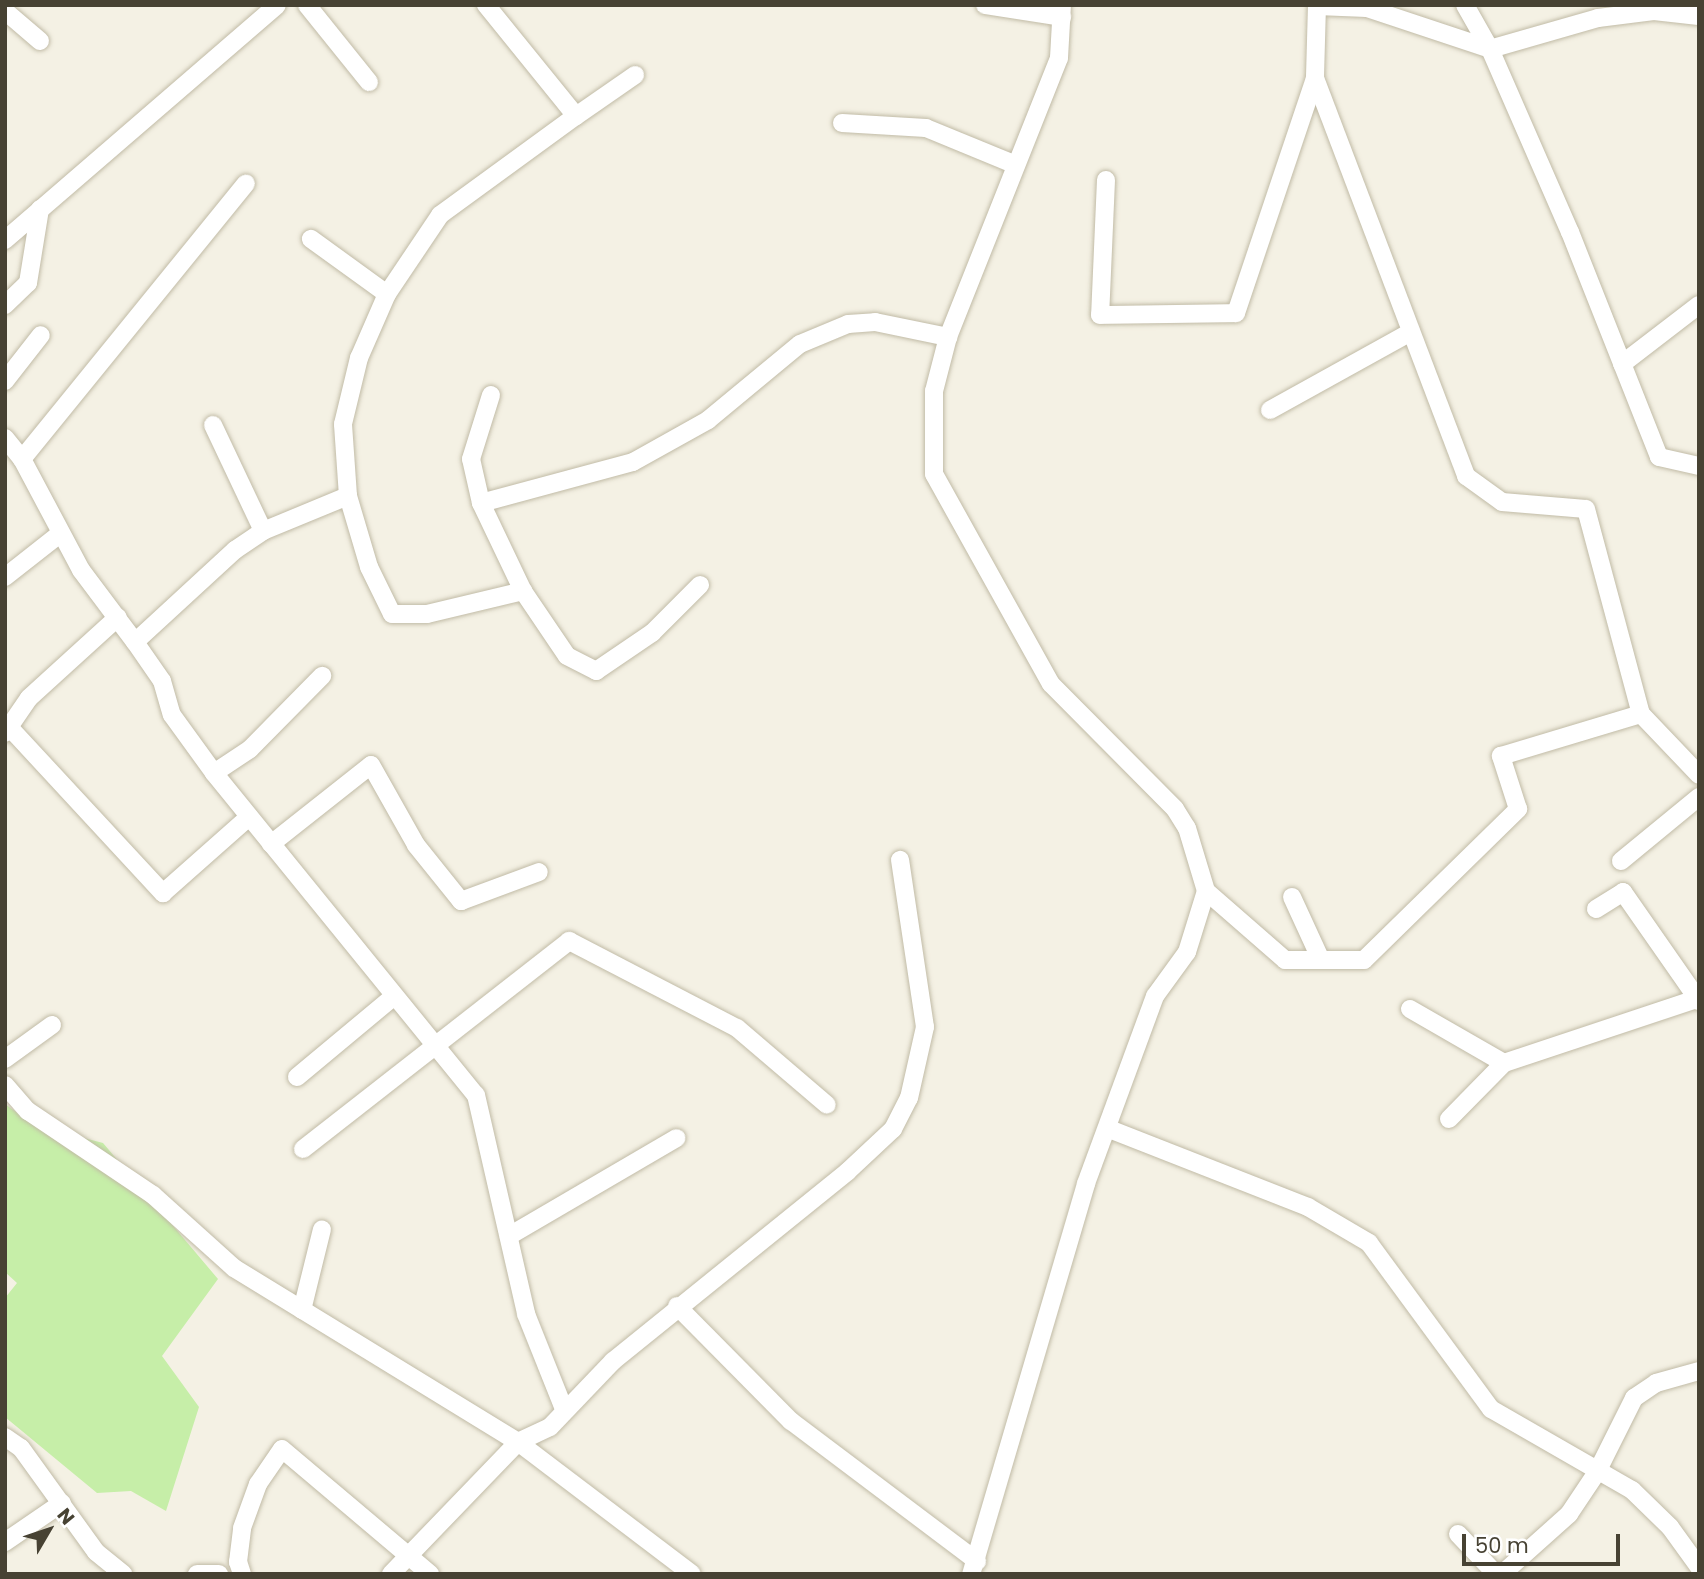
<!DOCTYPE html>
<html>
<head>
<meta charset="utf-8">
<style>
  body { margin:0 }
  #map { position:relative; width:1704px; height:1579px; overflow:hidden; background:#f4f1e4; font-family:Poppins,sans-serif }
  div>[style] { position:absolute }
  .green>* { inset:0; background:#c6eea8 }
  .roads { filter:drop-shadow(0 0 2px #c1bba6) drop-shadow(0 0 2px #c1bba6) }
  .street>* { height:18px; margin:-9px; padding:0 9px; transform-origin:9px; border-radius:9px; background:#fff }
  span { translate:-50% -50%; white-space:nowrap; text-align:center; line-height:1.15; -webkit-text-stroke:6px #fff; paint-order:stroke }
  .frame { position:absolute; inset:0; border:7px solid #474233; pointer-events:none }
  .north { position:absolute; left:14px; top:1495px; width:70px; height:70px; -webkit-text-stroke:5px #fff; paint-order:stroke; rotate:51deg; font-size:19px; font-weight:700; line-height:28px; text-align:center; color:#474233 }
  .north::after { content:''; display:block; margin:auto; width:24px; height:32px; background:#474233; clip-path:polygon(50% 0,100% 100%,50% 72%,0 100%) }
  .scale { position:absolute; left:1462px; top:1534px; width:158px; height:32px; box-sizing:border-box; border:4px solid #474233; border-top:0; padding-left:9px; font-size:21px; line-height:24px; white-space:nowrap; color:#474233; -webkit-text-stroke:5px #fff; paint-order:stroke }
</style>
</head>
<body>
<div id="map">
  <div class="green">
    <div style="clip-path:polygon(5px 1104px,34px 1125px,103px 1143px,218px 1279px,162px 1356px,199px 1407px,166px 1511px,131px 1491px,97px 1493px,5px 1417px,5px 1298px,17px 1283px,5px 1272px)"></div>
  </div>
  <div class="roads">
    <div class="street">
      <div style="left:307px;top:5px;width:99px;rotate:51.2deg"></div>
      <div style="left:985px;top:5px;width:78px;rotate:8.9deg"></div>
      <div style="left:1317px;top:5px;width:73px;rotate:91.6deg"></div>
      <div style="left:1315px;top:78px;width:426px;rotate:69.2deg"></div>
      <div style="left:1466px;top:476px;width:44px;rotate:35.8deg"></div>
      <div style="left:1502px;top:502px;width:84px;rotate:4.8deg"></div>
      <div style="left:1586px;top:509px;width:212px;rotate:75deg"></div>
      <div style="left:1641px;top:714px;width:84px;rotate:46.4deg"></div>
      <div style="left:1465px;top:5px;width:51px;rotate:60.4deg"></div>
      <div style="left:1490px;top:49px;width:200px;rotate:66.4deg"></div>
      <div style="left:1570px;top:232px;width:242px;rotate:68.4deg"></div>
      <div style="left:1659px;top:457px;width:41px;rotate:12.7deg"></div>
      <div style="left:1317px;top:6px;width:50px;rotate:2.3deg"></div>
      <div style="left:1367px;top:8px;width:130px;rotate:18.4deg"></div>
      <div style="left:1490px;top:49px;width:112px;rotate:-16deg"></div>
      <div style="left:1598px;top:18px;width:56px;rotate:-7.1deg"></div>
      <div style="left:1654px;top:11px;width:45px;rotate:6.3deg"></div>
      <div style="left:5px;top:11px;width:46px;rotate:40.6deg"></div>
      <div style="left:576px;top:116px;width:72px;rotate:-34.8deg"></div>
      <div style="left:842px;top:123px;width:84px;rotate:3.4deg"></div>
      <div style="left:926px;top:128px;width:97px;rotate:22.3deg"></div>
      <div style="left:1106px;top:180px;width:135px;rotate:92.5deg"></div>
      <div style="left:1100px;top:315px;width:136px;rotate:-0.8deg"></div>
      <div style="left:1236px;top:313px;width:248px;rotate:-71.4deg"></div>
      <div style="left:5px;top:240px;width:359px;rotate:-40.8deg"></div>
      <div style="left:387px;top:294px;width:95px;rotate:-56.1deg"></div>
      <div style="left:440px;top:215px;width:168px;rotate:-36.1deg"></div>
      <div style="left:576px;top:116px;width:143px;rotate:-129deg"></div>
      <div style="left:5px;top:305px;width:32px;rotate:-44deg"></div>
      <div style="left:28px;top:283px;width:75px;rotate:-80.8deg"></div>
      <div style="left:948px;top:337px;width:300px;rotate:-68.3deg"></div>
      <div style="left:1059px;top:58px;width:53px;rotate:-86.8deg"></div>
      <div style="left:1622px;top:364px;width:97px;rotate:-37.5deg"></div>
      <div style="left:5px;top:381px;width:58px;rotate:-52deg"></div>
      <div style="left:1270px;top:410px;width:161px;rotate:-29deg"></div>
      <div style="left:213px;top:425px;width:117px;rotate:64.7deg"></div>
      <div style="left:5px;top:438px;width:27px;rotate:51deg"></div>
      <div style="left:22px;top:459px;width:126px;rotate:62deg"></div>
      <div style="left:81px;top:570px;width:90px;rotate:53.1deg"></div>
      <div style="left:135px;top:642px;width:136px;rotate:-42.6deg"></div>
      <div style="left:235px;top:550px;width:34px;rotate:-34deg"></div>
      <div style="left:263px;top:531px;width:92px;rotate:-22.4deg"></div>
      <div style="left:348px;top:496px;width:72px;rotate:-94deg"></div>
      <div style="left:343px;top:424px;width:68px;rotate:-76.4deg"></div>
      <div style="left:359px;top:358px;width:70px;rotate:-66.4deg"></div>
      <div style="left:387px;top:294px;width:94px;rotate:-144.1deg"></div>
      <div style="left:22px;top:459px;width:355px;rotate:-50.9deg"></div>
      <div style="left:348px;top:496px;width:74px;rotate:73.5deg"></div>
      <div style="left:369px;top:567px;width:52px;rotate:63.9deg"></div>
      <div style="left:392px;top:614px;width:35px"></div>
      <div style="left:427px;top:614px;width:99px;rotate:-13.5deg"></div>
      <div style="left:523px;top:591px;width:78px;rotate:55.9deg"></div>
      <div style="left:567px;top:656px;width:33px;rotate:27deg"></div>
      <div style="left:596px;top:671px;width:68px;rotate:-34.2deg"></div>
      <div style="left:652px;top:633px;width:68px;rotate:-45deg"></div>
      <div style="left:481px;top:503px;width:45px;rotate:-102.8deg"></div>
      <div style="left:471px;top:459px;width:67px;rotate:-72.6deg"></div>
      <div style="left:5px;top:577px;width:71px;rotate:-38.2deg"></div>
      <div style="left:523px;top:591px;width:98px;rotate:-115.5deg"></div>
      <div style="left:481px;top:503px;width:157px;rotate:-15.1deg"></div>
      <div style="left:633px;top:462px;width:86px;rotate:-29.2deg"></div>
      <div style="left:708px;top:420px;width:119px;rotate:-39.6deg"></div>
      <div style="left:800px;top:344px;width:52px;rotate:-22.6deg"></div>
      <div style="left:848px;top:324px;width:27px;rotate:-4deg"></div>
      <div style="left:875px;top:322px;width:75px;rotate:11.6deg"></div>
      <div style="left:948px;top:337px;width:56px;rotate:104.5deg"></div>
      <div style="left:934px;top:391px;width:83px;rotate:90deg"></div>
      <div style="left:934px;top:474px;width:240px;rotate:60.9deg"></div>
      <div style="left:1051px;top:684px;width:176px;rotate:45.2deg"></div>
      <div style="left:1175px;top:809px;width:22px;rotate:58deg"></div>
      <div style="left:1187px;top:828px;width:66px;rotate:73.2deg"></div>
      <div style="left:1206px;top:891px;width:64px;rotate:107.3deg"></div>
      <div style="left:1187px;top:952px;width:54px;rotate:126deg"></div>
      <div style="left:1155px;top:996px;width:200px;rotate:110.2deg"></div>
      <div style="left:1086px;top:1184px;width:407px;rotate:106.4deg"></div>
      <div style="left:135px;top:642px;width:47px;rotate:55.3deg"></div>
      <div style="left:162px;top:681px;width:35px;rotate:74deg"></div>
      <div style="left:172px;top:715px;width:72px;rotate:54.1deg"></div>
      <div style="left:214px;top:773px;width:415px;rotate:50.9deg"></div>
      <div style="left:476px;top:1095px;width:225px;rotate:77.1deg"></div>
      <div style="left:526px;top:1314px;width:102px;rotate:68.2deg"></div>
      <div style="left:11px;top:729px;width:224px;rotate:47.2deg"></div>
      <div style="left:163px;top:893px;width:115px;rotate:-41.5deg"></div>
      <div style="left:5px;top:733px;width:42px;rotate:-55.6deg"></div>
      <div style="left:29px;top:698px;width:120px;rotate:-42.3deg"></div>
      <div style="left:214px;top:773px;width:43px;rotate:-33.7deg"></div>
      <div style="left:250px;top:749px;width:103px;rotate:-45.4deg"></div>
      <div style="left:271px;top:844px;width:127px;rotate:-38.3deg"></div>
      <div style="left:371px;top:765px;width:92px;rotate:60.6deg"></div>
      <div style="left:416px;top:845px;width:72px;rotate:51.2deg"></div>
      <div style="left:461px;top:901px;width:83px;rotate:-20.4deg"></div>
      <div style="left:1621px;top:861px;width:101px;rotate:-39.4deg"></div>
      <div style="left:1206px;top:891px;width:105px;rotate:41.1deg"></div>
      <div style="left:1285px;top:960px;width:79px"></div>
      <div style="left:1364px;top:960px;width:216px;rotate:-44.4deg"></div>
      <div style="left:1518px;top:809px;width:56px;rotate:-107.8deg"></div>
      <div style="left:1501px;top:756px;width:146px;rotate:-16.7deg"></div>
      <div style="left:1292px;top:897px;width:69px;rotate:65.3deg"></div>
      <div style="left:1596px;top:909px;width:32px;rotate:-32deg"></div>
      <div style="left:1623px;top:892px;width:133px;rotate:55.1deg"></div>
      <div style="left:1410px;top:1009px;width:108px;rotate:29.9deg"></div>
      <div style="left:5px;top:1059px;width:58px;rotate:-35.9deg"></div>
      <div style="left:297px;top:1077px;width:125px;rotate:-39.8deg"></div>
      <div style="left:5px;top:1085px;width:35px;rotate:49deg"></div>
      <div style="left:28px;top:1111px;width:151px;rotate:33.9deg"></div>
      <div style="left:153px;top:1195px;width:109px;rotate:42deg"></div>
      <div style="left:234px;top:1268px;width:333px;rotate:31.5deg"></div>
      <div style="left:518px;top:1442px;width:218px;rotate:37.2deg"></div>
      <div style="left:1449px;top:1119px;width:78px;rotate:-45.5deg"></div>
      <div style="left:1504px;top:1063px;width:206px;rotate:-18.4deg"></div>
      <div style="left:1109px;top:1129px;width:214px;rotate:21.4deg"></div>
      <div style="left:1308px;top:1207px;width:71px;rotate:30.5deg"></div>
      <div style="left:1369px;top:1243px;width:206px;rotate:53.7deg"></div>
      <div style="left:1491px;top:1409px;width:163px;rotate:29.9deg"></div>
      <div style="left:1632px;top:1490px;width:53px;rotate:44.2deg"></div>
      <div style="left:1670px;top:1527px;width:49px;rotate:54.1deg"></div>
      <div style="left:303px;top:1149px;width:338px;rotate:-38deg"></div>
      <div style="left:569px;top:941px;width:189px;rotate:27.4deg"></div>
      <div style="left:737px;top:1028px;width:118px;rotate:40.5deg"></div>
      <div style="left:509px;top:1236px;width:194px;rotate:-30.3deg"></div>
      <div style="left:677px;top:1306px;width:162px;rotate:45.3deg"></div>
      <div style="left:791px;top:1421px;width:233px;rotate:37deg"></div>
      <div style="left:302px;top:1310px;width:83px;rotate:-76.1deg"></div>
      <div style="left:5px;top:1437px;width:19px;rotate:35deg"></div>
      <div style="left:21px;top:1448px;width:128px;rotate:54.2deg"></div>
      <div style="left:96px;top:1552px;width:35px;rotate:39deg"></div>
      <div style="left:1458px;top:1534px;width:55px;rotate:46.5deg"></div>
      <div style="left:5px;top:1542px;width:69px;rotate:-34.4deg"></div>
      <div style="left:197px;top:1574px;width:22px"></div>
      <div style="left:242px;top:1574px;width:13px;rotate:-108deg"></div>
      <div style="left:238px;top:1562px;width:34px;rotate:-83deg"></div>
      <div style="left:242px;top:1528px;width:47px;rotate:-70deg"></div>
      <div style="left:258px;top:1484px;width:42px;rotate:-55.6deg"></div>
      <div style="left:282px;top:1449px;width:194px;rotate:40.2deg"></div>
      <div style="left:391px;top:1574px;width:183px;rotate:-46.1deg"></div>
      <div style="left:518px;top:1442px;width:35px;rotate:-25deg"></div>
      <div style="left:550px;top:1427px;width:91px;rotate:-46.3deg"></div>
      <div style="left:613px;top:1361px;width:301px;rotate:-38.9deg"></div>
      <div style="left:847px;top:1172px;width:63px;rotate:-43.1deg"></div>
      <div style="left:893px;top:1129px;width:35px;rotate:-63deg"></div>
      <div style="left:909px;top:1098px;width:73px;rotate:-77.3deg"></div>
      <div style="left:925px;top:1027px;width:169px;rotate:-98.5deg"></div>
      <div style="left:1502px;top:1574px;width:90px;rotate:-41.8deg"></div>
      <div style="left:1569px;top:1514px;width:50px;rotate:-56.3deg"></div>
      <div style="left:1597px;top:1472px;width:83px;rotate:-63.4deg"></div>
      <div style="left:1634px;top:1398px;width:27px;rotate:-34deg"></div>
      <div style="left:1656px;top:1383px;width:45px;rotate:-15.6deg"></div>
    </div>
  </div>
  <div class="frame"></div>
  <div class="north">N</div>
  <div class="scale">50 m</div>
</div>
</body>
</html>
